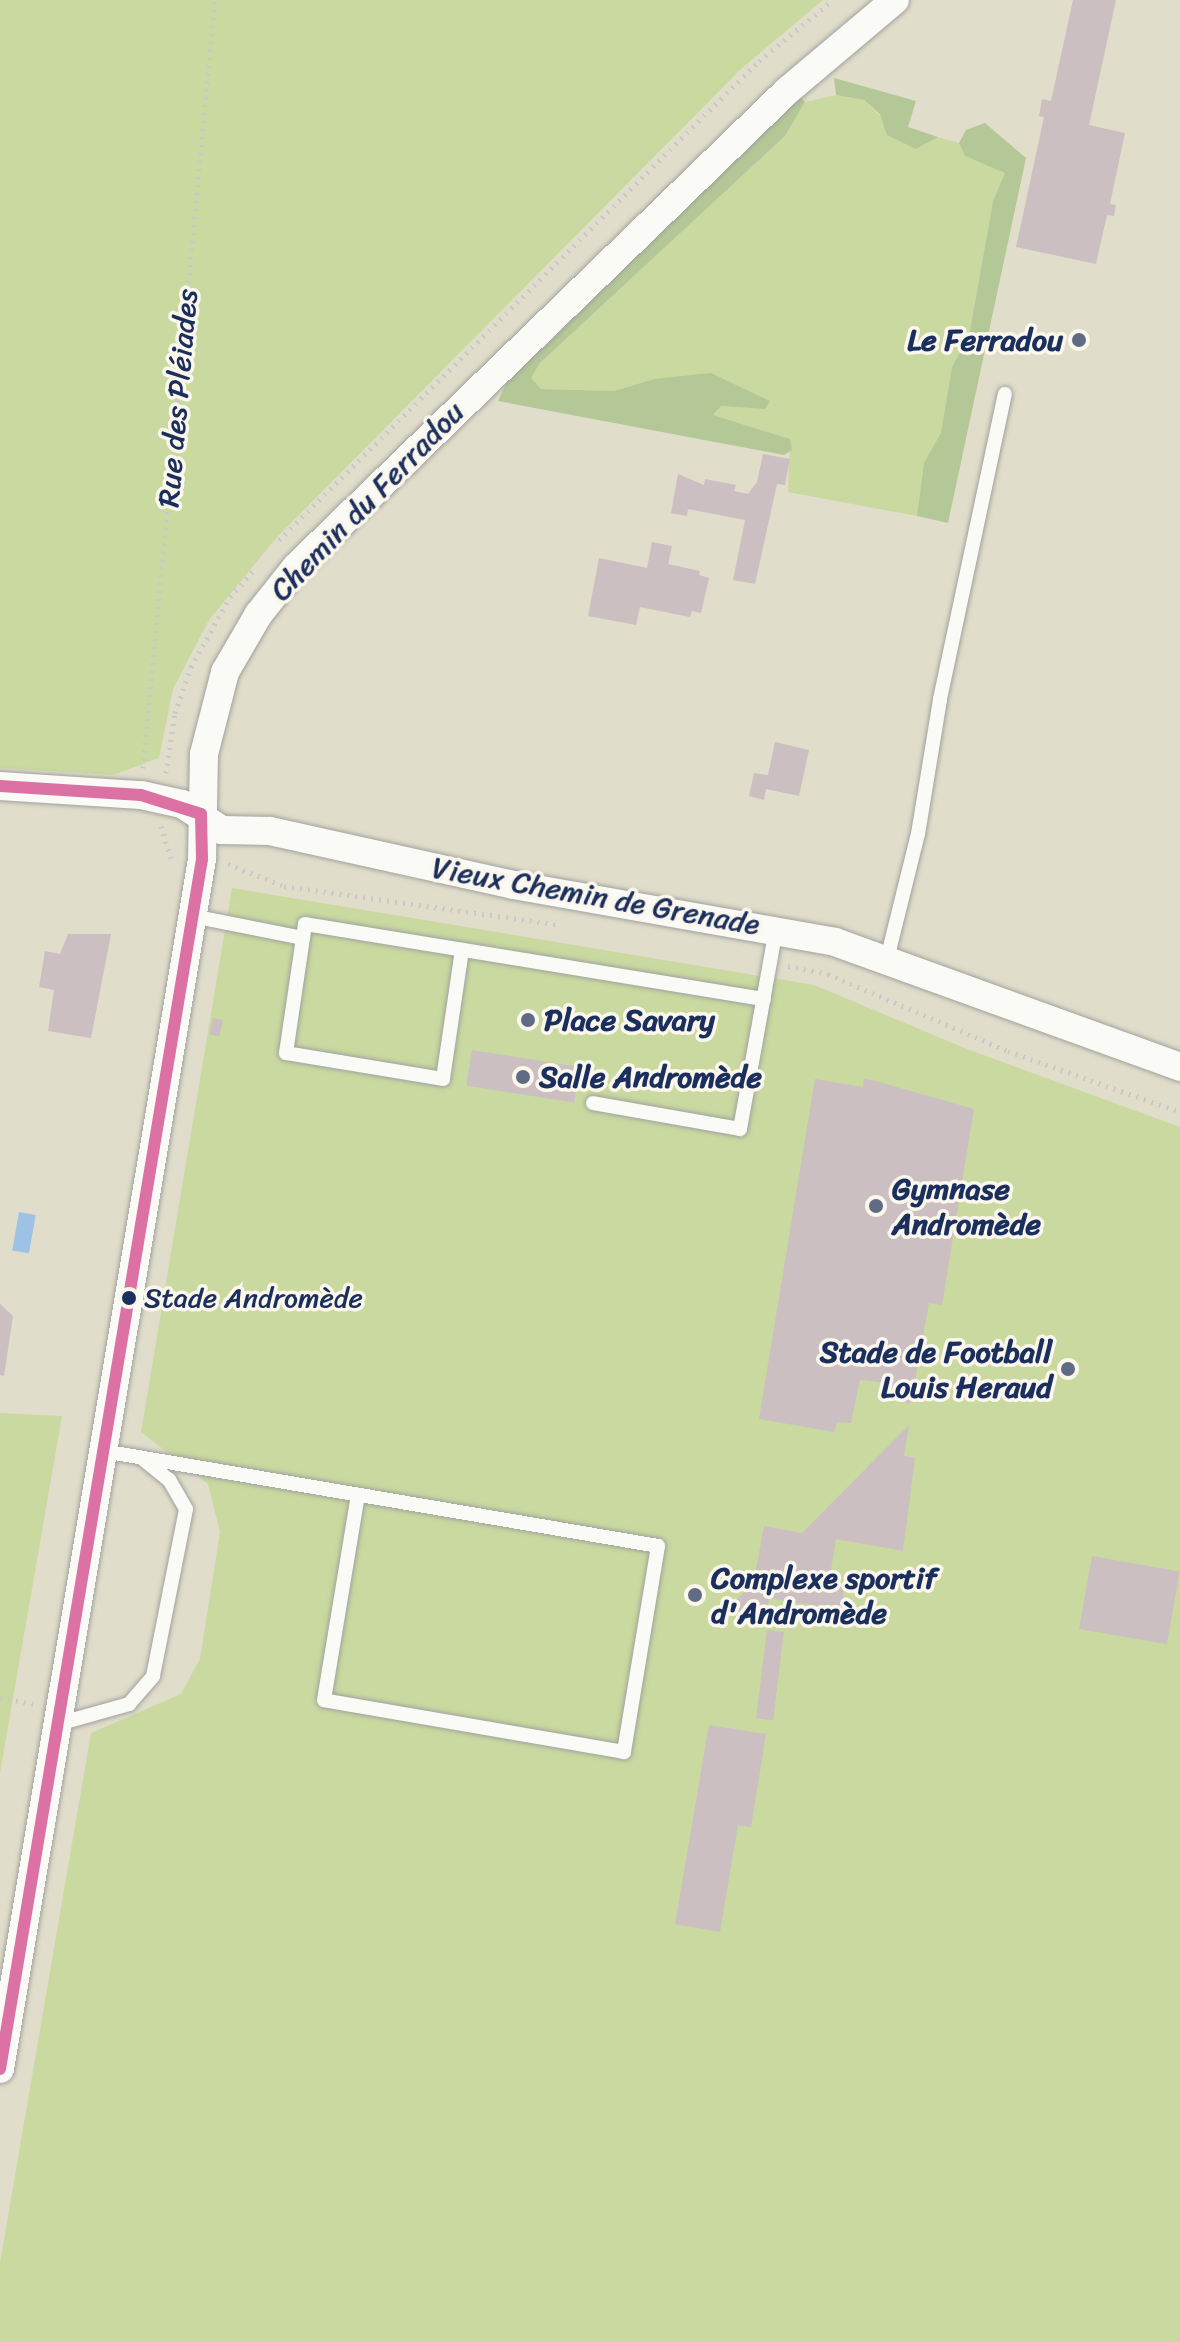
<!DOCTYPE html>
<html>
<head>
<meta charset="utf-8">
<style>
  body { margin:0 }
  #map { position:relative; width:1180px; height:2342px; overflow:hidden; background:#e1ddcb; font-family:Sriracha,sans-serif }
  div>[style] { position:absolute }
  .green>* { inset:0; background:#c9d9a0 }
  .forest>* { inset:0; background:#b4c897 }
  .water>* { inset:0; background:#9ec2e5; transform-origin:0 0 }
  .building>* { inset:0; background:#cbbfc2; transform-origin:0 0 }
  .path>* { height:5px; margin-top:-2.5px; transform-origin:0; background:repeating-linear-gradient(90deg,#c9c9c9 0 2px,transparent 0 8px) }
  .roads { filter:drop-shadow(0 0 2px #a1a29d) drop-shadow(0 0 2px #a1a29d) }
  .service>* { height:14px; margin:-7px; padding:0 7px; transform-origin:7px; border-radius:7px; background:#fafaf7 }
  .minor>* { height:28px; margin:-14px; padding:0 14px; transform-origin:14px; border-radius:14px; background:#fafaf7 }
  .bus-1>* { height:12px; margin:-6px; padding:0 6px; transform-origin:6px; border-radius:6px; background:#dc72a3 }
  .dots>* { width:22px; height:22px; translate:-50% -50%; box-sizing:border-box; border:4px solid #fbf7ec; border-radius:50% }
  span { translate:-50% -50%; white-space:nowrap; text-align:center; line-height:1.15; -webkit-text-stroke:7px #fbf7ec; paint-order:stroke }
  .bus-label { font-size:28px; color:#1b2f5e }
  .left { translate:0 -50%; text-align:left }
  .poi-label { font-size:30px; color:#1b2f5e; font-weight:700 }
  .right { translate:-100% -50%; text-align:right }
  .street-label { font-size:30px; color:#1b2f5e }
</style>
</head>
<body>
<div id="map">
  <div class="green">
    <div style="clip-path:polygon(0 0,823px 0,741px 69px,276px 538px,209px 620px,173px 689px,159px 758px,113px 775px,0 768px)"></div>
    <div style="clip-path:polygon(836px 95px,864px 100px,916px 149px,938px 137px,959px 143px,965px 156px,1006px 172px,993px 201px,969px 336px,952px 367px,942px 433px,924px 463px,917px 516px,788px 492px,790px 439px,712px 415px,720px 406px,765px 409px,654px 379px,614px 391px,541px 389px,531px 378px,540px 363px,785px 136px,805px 102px)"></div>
    <div style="clip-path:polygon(232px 888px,814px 985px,967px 1049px,1180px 1127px,1180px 2342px,0 2342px,0 2263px,91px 1733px,181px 1694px,200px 1659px,220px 1532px,208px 1484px,141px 1432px)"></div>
    <div style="clip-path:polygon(0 1413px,62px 1416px,0 1773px)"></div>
  </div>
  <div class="forest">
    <div style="clip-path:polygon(834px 78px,916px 101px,908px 127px,938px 137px,916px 149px,887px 135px,880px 114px,864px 100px,836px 95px)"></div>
    <div style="clip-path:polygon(800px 96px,805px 102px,785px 136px,540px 363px,531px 378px,541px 389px,614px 391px,654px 379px,711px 373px,770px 401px,765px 409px,721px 406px,713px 415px,790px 439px,792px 450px,784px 455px,498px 401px,511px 373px)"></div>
    <div style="clip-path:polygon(985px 123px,1026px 158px,948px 523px,917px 516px,924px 463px,941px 433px,952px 367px,969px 336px,993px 201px,1005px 173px,965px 156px,959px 143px,966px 130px)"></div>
  </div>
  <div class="water">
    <div style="left:19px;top:1212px;width:17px;height:39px;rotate:10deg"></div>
  </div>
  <div class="building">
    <div style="clip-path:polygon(1073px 0,1116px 0,1089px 125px,1125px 133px,1110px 204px,1116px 205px,1114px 216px,1107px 215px,1096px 264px,1016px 247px,1044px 117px,1039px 116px,1042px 99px,1051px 101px)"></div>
    <div style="clip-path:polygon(763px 454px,790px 459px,785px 485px,777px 484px,755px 584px,733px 580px,745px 520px,688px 509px,687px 516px,671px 513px,678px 474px,704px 485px,705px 479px,736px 485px,734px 491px,748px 494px,757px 482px)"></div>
    <div style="clip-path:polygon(652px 542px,672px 546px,668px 564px,700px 571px,699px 575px,709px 578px,701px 613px,692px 611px,690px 617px,640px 607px,636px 625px,588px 616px,599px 558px,647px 568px)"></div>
    <div style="clip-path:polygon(775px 742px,809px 750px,799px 796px,766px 789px,764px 800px,749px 796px,754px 773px,768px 775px)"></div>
    <div style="clip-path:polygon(68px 934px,111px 934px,91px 1038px,48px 1031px,54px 990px,39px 987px,45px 951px,60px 954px)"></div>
    <div style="left:213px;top:1018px;width:10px;height:17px;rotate:11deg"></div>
    <div style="left:472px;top:1050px;width:109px;height:36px;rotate:9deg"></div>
    <div style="clip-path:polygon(815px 1079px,863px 1087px,864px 1079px,872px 1080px,974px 1109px,942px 1305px,929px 1303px,911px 1403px,885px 1398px,887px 1383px,860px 1380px,851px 1423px,837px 1422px,834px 1432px,759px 1419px)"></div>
    <div style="clip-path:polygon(0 1304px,13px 1316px,4px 1376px,0 1375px)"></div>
    <div style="clip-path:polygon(909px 1425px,904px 1456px,915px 1458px,903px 1551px,836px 1539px,829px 1582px,845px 1585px,839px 1623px,822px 1620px,823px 1607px,769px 1598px,767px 1616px,727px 1609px,765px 1571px,756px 1570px,764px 1526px,802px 1533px)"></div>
    <div style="left:1092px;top:1556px;width:89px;height:74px;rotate:10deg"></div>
    <div style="left:767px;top:1630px;width:17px;height:89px;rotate:7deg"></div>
    <div style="clip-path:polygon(709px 1725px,766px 1734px,751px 1827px,738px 1825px,720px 1932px,675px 1924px)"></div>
  </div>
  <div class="path">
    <div style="left:279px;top:540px;width:678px;rotate:-44.94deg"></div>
    <div style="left:759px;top:61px;width:96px;rotate:-39.5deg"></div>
    <div style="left:143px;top:768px;width:771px;rotate:-84.64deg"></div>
    <div style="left:166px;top:773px;width:61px;rotate:-81.5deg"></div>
    <div style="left:175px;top:713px;width:49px;rotate:-70.8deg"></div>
    <div style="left:191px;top:667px;width:80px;rotate:-60.9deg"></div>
    <div style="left:230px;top:597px;width:37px;rotate:-49deg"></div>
    <div style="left:161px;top:826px;width:34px;rotate:73deg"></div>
    <div style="left:228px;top:864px;width:60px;rotate:21.4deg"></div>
    <div style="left:284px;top:886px;width:274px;rotate:8deg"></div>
    <div style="left:788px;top:966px;width:41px;rotate:11.3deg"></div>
    <div style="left:828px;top:974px;width:196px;rotate:23.2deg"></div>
    <div style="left:1008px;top:1051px;width:182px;rotate:19.5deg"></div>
    <div style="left:0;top:1698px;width:34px;rotate:10deg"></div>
  </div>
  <div class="roads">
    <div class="service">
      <div style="left:192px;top:916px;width:113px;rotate:11.2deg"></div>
      <div style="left:462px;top:950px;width:130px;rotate:98.4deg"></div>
      <div style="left:443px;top:1079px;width:159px;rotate:-170.6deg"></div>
      <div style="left:286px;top:1053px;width:130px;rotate:-81.6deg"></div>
      <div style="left:305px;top:924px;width:465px;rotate:9.3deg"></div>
      <div style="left:887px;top:959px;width:129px;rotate:-76.1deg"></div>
      <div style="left:918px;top:834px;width:137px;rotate:-80.7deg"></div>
      <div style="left:940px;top:699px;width:312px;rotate:-78deg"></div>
      <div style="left:593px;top:1103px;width:149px;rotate:10deg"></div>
      <div style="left:740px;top:1129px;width:203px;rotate:-79.8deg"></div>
      <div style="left:103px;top:1451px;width:563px;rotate:9.71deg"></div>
      <div style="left:658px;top:1546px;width:209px;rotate:99.4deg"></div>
      <div style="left:624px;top:1752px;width:304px;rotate:-170.2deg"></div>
      <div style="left:324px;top:1700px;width:208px;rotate:-80.6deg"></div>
      <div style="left:58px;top:1724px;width:74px;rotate:-15.7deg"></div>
      <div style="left:129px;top:1704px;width:37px;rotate:-49deg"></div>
      <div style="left:153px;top:1676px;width:170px;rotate:-78.8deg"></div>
      <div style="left:186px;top:1509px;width:34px;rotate:-120deg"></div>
      <div style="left:169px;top:1480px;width:33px;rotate:-141deg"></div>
    </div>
    <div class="minor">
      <div style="left:0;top:786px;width:141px;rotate:3.7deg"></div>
      <div style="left:141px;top:795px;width:42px;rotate:12.4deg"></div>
      <div style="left:182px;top:804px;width:48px;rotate:33deg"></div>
      <div style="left:222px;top:830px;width:48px;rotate:1.2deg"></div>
      <div style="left:270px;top:831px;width:249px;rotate:12.5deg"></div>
      <div style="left:513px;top:885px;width:327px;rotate:10deg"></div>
      <div style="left:835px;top:942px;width:367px;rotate:19.9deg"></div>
      <div style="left:0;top:2069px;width:1227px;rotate:-80.52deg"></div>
      <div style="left:202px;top:859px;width:105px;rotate:-88.9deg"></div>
      <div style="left:204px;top:754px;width:85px;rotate:-75.6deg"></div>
      <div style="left:225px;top:672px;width:66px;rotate:-59.9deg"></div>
      <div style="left:258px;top:615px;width:61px;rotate:-51.6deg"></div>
      <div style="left:296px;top:567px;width:684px;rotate:-44.11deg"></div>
      <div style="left:787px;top:91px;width:141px;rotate:-40.1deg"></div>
    </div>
  </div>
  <div class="bus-1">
    <div style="left:0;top:786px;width:141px;rotate:3.7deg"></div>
    <div style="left:141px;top:795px;width:63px;rotate:17.6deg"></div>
    <div style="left:0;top:2069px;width:1227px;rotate:-80.52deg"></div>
    <div style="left:202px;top:859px;width:45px;rotate:-91.3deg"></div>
  </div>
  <div class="dots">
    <div style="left:1079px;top:340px;background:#606c84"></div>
    <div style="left:528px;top:1020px;background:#606c84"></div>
    <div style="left:523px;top:1077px;background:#606c84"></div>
    <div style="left:876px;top:1206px;background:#606c84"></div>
    <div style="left:129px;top:1298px;background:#1b2f5e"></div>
    <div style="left:1068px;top:1369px;background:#606c84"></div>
    <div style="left:695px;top:1595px;background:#606c84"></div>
  </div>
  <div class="bus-label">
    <span class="left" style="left:144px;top:1298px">Stade Andromède</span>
  </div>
  <div class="poi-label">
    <span class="right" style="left:1063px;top:340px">Le Ferradou</span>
    <span class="left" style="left:544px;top:1020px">Place Savary</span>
    <span class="left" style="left:539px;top:1077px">Salle Andromède</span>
    <span class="left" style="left:892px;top:1206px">Gymnase<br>Andromède</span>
    <span class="right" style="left:1052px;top:1369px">Stade de Football<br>Louis Heraud</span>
    <span class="left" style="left:711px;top:1595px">Complexe sportif<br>d'Andromède</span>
  </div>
  <div class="street-label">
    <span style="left:178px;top:398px;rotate:-85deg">Rue des Pléiades</span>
    <span style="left:367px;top:501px;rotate:-46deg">Chemin du Ferradou</span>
    <span style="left:596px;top:896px;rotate:10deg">Vieux Chemin de Grenade</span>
  </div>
</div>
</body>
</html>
